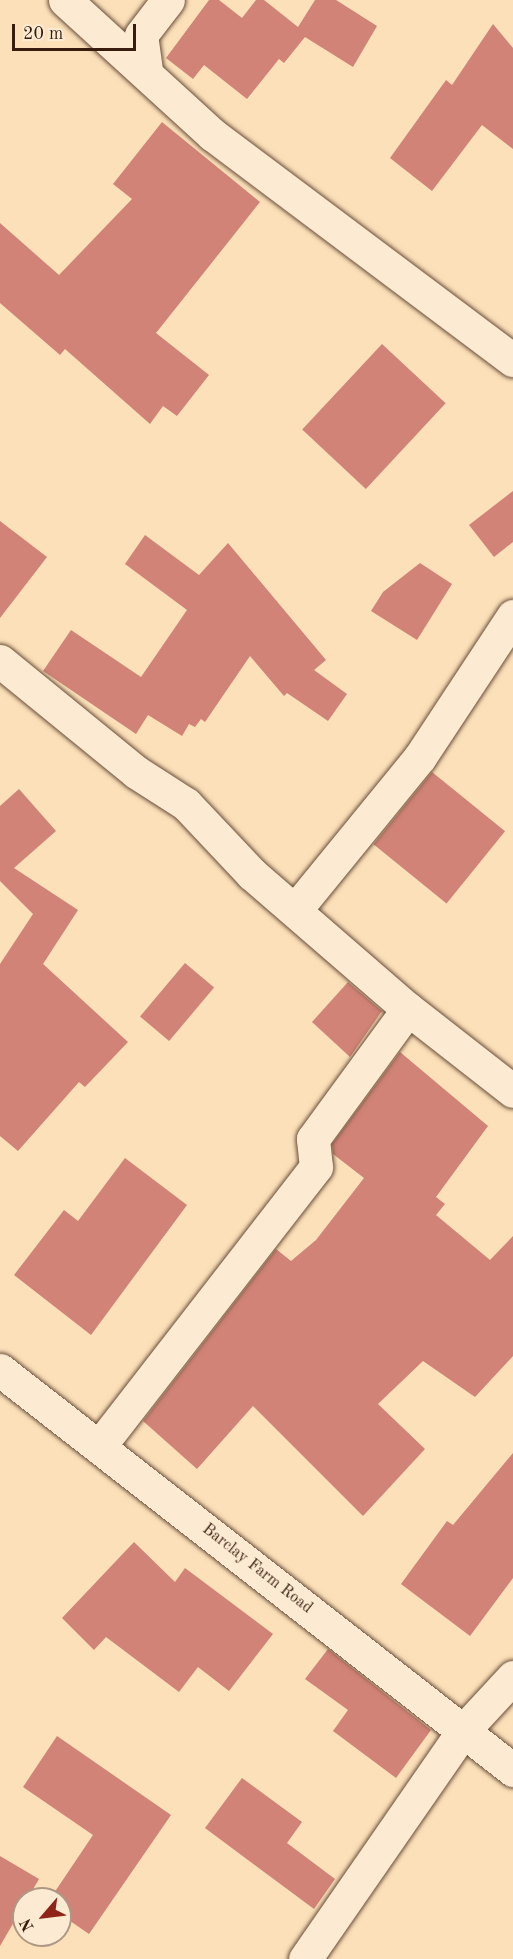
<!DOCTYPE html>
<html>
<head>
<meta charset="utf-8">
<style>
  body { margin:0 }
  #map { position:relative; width:513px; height:1959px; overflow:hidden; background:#fbe0b9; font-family:"Old Standard TT",serif }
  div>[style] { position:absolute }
  .building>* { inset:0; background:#d18377; transform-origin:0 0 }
  .roads { filter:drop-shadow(0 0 2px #694d39) drop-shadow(0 0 2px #694d39) }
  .minor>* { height:33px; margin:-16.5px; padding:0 16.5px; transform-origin:16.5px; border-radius:16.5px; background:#fcebd2 }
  span { translate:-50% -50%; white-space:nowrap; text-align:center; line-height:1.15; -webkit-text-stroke:4.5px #fcebd2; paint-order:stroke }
  .street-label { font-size:16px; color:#381c0e }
  .north { position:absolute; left:12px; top:1887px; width:60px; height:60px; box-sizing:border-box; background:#fcebd2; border:2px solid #ae9884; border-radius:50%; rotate:242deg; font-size:16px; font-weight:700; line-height:24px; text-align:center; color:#381c0e }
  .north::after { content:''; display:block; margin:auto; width:21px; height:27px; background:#8f2418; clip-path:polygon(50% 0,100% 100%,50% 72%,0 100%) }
  .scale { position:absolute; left:12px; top:24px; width:124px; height:27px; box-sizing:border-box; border:3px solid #381c0e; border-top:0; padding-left:8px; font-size:18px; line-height:21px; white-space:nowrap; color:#381c0e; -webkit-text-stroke:4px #fcebd2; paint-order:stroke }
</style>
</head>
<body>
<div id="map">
  <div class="building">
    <div style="clip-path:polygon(209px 0,219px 0,242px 18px,256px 0,264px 0,298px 27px,315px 0,336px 0,377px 26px,353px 67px,305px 37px,284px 63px,279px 59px,247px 99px,204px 65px,193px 79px,166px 58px)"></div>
    <div style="clip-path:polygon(493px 24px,513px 48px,513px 149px,482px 125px,432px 191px,390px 158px,446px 80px,452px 85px)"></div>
    <div style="clip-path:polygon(162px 122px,260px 202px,156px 333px,209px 375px,177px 416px,163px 406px,150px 424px,65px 349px,60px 355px,0 303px,0 223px,59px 275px,132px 199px,113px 184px)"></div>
    <div style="left:382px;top:344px;width:87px;height:117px;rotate:43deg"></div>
    <div style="clip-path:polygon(513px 491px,513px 542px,494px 557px,469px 525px)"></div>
    <div style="clip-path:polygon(0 521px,47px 557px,0 618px)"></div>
    <div style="clip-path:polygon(145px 535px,199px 575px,228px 543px,326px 660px,314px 670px,347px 694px,328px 721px,287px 693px,284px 696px,250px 656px,205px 722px,201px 719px,195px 727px,189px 724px,182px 736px,148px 715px,136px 734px,43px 671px,71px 630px,141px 677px,187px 610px,125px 564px)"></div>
    <div style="clip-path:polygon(420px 563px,452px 584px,417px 640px,371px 611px,383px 592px)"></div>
    <div style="left:432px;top:772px;width:94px;height:93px;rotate:39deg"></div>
    <div style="clip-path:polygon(19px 789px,56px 831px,14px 868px,78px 910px,43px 964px,128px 1042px,85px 1087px,79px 1082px,18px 1151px,0 1136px,0 964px,33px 914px,0 881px,0 806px)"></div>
    <div style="left:185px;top:963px;width:38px;height:70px;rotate:40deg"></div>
    <div style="clip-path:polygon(348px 982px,382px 1011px,350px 1057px,312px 1022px)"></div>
    <div style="clip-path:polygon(400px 1052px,488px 1126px,436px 1197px,445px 1204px,436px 1215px,490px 1260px,513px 1236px,513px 1356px,475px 1397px,423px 1361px,378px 1404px,425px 1449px,363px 1516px,253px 1406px,197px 1469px,143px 1421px,276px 1249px,291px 1261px,316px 1240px,364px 1178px,333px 1154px,332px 1144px)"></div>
    <div style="clip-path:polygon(125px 1158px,187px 1205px,91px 1335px,14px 1275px,64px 1210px,78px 1221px)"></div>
    <div style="clip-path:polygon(513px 1453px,513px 1578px,470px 1636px,401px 1584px,447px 1521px,453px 1525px)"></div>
    <div style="clip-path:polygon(134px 1542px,175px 1582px,185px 1568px,273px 1634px,229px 1691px,198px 1667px,179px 1692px,106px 1637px,94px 1650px,62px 1618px)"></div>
    <div style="clip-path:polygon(328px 1649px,431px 1730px,396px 1778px,333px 1731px,348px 1710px,305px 1679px)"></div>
    <div style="clip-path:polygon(57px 1736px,171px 1815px,89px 1934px,60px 1914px,60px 1899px,50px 1899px,93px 1835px,23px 1787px)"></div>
    <div style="clip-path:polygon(242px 1778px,302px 1822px,287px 1843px,335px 1879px,314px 1909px,205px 1828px)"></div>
    <div style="clip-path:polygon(0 1856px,39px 1879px,0 1946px)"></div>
  </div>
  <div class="roads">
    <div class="minor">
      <div style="left:65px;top:0;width:200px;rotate:42.4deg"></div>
      <div style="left:213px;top:135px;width:375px;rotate:36.9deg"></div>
      <div style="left:146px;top:70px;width:35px;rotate:-98deg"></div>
      <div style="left:141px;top:35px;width:44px;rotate:-52.4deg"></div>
      <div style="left:0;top:661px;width:176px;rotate:39.2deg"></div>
      <div style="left:136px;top:772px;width:59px;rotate:32.6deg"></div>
      <div style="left:186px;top:804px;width:96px;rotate:46.7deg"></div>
      <div style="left:252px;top:874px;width:206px;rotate:40.9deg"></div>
      <div style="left:408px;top:1009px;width:161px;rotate:126.2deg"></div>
      <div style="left:313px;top:1139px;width:28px;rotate:84deg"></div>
      <div style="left:316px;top:1167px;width:352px;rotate:127.8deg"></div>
      <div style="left:296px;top:909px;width:196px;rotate:-50.8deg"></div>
      <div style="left:420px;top:757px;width:169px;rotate:-56.6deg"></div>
      <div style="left:408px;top:1009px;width:133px;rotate:38deg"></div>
      <div style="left:0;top:1370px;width:651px;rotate:37.94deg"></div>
      <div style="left:305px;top:1959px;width:276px;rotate:-55.3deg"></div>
      <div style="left:462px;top:1732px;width:75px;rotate:-47.2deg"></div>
    </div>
  </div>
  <div class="street-label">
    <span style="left:257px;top:1569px;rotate:38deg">Barclay Farm Road</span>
  </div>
  <div class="north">N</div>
  <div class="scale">20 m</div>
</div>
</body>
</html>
